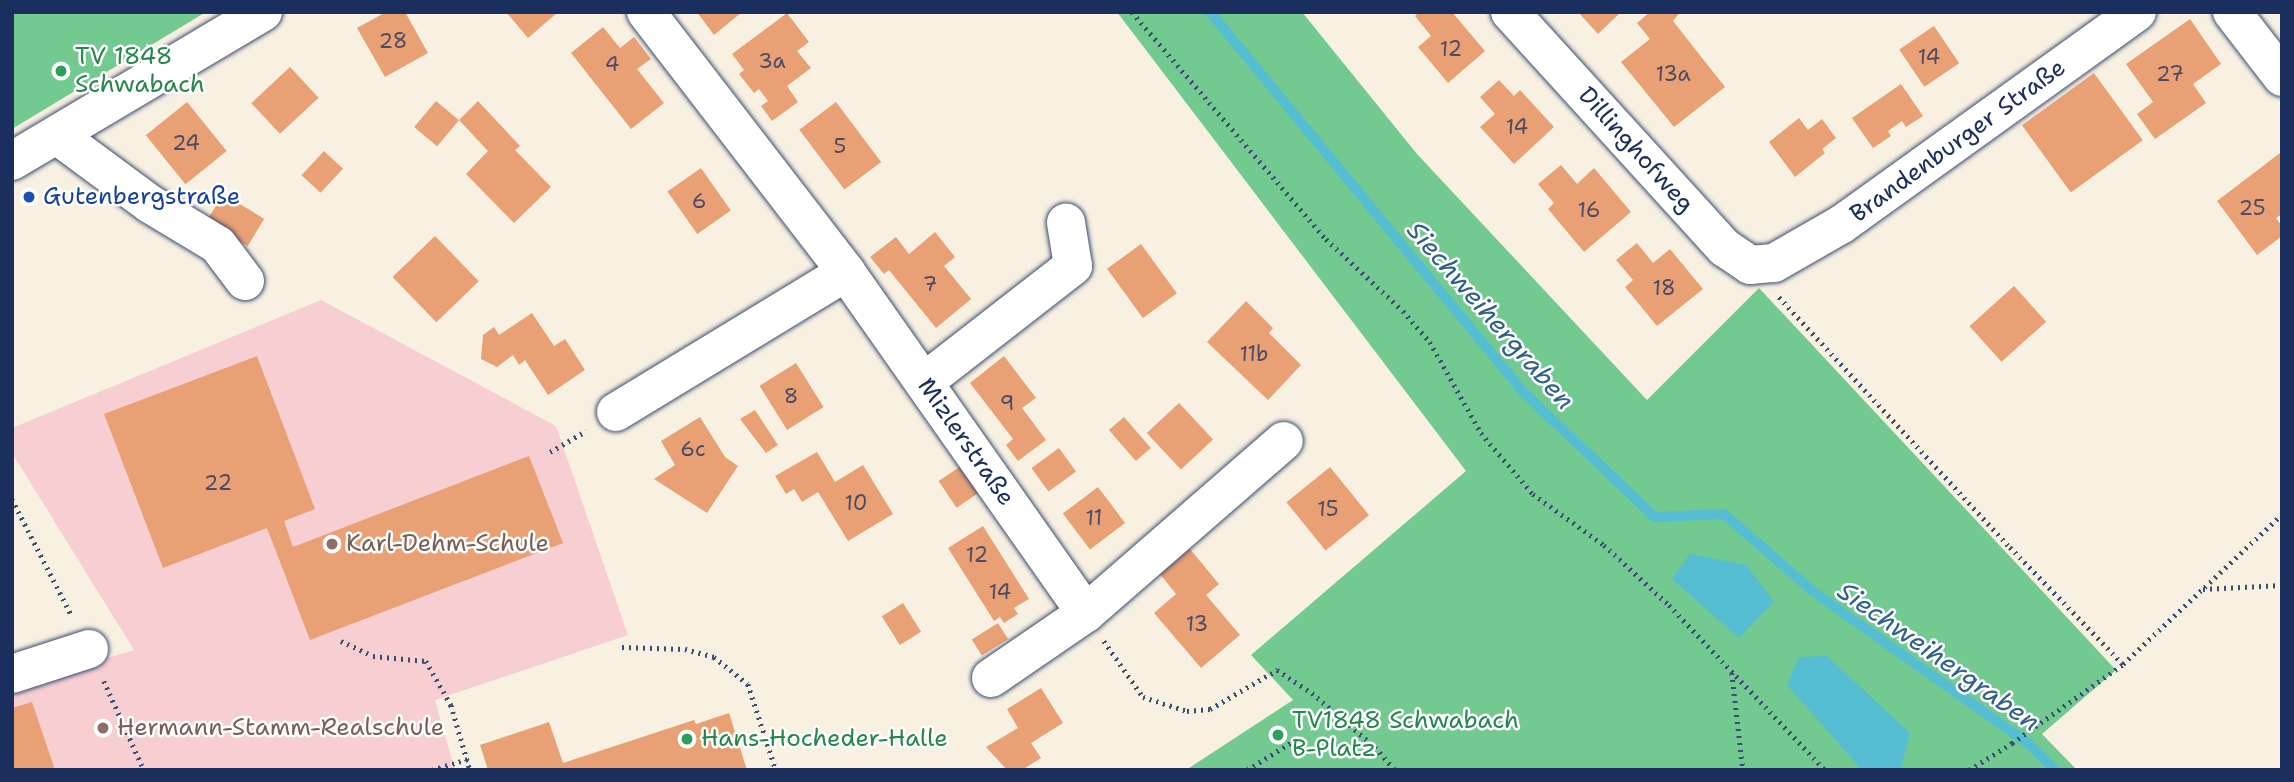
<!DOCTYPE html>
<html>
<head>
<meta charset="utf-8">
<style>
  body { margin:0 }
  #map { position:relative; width:2294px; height:782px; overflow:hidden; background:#f8f1e2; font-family:"Shantell Sans",sans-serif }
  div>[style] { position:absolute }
  .built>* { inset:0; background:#f7cfd2 }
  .green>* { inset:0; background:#72ca90 }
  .water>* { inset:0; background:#55bed2 }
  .stream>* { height:10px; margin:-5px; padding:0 5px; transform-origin:5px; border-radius:5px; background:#55bed2 }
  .building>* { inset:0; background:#e9a074; transform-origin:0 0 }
  .path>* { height:4.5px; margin-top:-2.25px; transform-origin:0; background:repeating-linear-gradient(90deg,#3c4c72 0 2px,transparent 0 7px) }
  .roads { filter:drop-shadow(0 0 2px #3c4c72) drop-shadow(0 0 2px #3c4c72) }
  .minor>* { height:38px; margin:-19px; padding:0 19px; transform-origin:19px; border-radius:19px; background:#fff }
  .dots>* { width:19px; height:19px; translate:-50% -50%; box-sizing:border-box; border:4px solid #fff; border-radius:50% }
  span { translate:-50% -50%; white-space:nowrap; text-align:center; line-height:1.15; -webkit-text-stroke:5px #fff; paint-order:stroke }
  .number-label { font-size:21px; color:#4e4b64 }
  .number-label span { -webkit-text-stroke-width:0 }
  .leisure-label { font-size:24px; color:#27864d }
  .left { translate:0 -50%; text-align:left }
  .street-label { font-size:24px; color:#1b2f5e }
  .transit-label { font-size:24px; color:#164399 }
  .education-label { font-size:24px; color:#785e54 }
  .water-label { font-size:26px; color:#2f6187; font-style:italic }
  .frame { position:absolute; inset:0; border:14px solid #1b2f5e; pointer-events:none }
</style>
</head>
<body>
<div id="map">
  <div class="built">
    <div style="clip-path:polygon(321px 300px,556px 426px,628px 635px,435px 700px,455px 770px,12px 770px,12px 687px,134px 650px,12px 453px,12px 428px)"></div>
  </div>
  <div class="green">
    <div style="clip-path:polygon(12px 12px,206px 12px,12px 129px)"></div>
    <div style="clip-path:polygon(1117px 12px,1302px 12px,1417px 154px,1647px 400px,1759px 288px,2116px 670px,2042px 734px,2077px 770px,1186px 770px,1293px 700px,1251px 655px,1466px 471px)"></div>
  </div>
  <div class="water">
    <div style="clip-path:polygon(1690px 554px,1746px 565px,1774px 602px,1739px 638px,1672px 579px)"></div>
    <div style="clip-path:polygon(1827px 656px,1910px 733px,1901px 768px,1862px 770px,1787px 685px,1799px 657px)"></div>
  </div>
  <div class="stream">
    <div style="left:1210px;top:12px;width:491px;rotate:50.5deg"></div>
    <div style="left:1522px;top:391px;width:183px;rotate:43.5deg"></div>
    <div style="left:1655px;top:517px;width:69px;rotate:-2.5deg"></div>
    <div style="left:1724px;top:514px;width:121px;rotate:41deg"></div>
    <div style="left:1815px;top:593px;width:261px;rotate:35.2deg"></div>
    <div style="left:2028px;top:743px;width:38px;rotate:45deg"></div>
  </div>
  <div class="building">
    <div style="clip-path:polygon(386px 12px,405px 12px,428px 53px,385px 77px,357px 28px)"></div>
    <div style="clip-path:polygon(506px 12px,558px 12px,528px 38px)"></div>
    <div style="clip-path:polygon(697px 12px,742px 12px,714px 35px)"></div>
    <div style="clip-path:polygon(1419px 12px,1452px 12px,1485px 51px,1448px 83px,1418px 47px,1431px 36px,1415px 16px)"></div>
    <div style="clip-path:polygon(1578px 12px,1621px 12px,1598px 34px)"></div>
    <div style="clip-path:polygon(1650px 12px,1680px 12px,1673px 21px,1725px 87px,1674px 127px,1621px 62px,1650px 39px,1637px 23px)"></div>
    <div style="clip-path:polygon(787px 13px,809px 42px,797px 51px,811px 68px,787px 86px,798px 102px,772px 121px,761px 106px,768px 101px,759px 89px,754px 93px,739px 74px,744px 70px,732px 54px)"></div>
    <div style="clip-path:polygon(2190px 19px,2221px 64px,2193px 84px,2206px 103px,2155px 139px,2137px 114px,2153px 102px,2126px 64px)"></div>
    <div style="left:1934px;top:26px;width:45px;height:42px;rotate:56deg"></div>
    <div style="clip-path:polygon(603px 27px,620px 48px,634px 37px,651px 59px,637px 69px,664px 103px,631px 129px,571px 53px)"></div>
    <div style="left:290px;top:67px;width:42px;height:53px;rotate:47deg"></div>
    <div style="left:2094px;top:73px;width:83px;height:89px;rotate:54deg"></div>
    <div style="clip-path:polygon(1499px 80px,1514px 96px,1520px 90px,1554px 127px,1514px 164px,1480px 127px,1495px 114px,1480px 97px)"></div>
    <div style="clip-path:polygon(1901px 84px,1923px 116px,1906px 127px,1902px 121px,1888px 131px,1891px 136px,1873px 148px,1852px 118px)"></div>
    <div style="left:436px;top:101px;width:30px;height:34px;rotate:40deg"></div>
    <div style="clip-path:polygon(478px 101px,520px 146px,515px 150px,551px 187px,514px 223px,466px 174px,488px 151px,459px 120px)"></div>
    <div style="left:187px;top:102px;width:63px;height:53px;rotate:51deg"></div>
    <div style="left:836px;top:102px;width:75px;height:46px;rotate:53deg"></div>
    <div style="clip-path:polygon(1799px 118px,1808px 130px,1822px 119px,1836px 138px,1822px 149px,1825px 153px,1795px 177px,1769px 142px)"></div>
    <div style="left:324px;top:151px;width:26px;height:33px;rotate:43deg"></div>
    <div style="clip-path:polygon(2280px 153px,2282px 214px,2276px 218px,2282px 226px,2282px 236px,2257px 255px,2217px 201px)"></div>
    <div style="clip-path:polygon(1561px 165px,1577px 184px,1594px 168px,1631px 212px,1584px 252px,1548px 209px,1554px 203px,1538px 184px)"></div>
    <div style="left:701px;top:168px;width:52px;height:41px;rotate:55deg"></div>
    <div style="left:223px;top:194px;width:48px;height:32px;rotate:31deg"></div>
    <div style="clip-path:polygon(935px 232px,955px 257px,944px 266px,971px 299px,936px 328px,889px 270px,884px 274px,870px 257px,896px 237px,909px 254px)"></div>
    <div style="left:435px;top:236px;width:63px;height:59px;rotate:46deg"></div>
    <div style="clip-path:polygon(1637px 243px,1653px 263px,1670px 249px,1703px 289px,1657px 326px,1625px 287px,1633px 280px,1616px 260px)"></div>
    <div style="left:1141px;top:244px;width:61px;height:42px;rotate:54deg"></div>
    <div style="left:2014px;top:286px;width:48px;height:60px;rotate:48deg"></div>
    <div style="clip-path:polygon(1246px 301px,1273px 328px,1269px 333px,1301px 365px,1268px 400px,1207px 342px)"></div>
    <div style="clip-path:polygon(532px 313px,554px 346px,565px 339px,585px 370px,548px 395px,525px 360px,519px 365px,513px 355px,497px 367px,481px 359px,483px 335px,494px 327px,499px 335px)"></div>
    <div style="clip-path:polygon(257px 356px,315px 509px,284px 521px,293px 547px,529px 456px,563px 543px,310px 640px,267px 528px,163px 568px,104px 414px)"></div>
    <div style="clip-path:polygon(1004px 356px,1036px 398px,1022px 408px,1046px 440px,1018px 461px,1006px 445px,1013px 439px,970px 383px)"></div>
    <div style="left:796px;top:363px;width:52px;height:43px;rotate:58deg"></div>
    <div style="left:1179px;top:403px;width:50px;height:44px;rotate:47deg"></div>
    <div style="clip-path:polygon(755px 410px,778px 445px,766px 453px,740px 419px)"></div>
    <div style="clip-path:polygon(700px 417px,725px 457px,738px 466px,707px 513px,654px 479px,675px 465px,661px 441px)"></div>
    <div style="left:1124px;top:417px;width:41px;height:20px;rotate:49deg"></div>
    <div style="left:1059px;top:448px;width:29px;height:34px;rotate:54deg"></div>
    <div style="clip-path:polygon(817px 452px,835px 482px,863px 465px,893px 514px,848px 541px,818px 492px,802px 502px,794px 489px,786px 494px,775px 476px)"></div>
    <div style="left:961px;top:466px;width:32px;height:27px;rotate:56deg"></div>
    <div style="left:1330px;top:467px;width:62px;height:56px;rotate:51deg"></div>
    <div style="left:1098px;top:487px;width:45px;height:44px;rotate:53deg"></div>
    <div style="clip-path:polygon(983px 526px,1029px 599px,1014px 608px,1018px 614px,1004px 623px,1000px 617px,994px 621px,948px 548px)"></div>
    <div style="clip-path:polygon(1190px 549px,1219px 584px,1206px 595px,1240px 635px,1201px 668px,1154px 613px,1176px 594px,1160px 574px)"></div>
    <div style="left:903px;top:603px;width:34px;height:25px;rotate:58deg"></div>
    <div style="left:998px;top:623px;width:19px;height:31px;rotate:58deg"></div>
    <div style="clip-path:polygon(1041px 688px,1063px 723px,1031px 743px,1041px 758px,1022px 770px,1007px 770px,986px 747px,1018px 728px,1007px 709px)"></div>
    <div style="clip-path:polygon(32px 702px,55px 770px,12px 770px,12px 708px)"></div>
    <div style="clip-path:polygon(729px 713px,747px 770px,488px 770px,480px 745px,549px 722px,563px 763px,694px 720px,696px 724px)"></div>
  </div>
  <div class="path">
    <div style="left:1132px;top:12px;width:299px;rotate:49.5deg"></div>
    <div style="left:1326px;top:239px;width:105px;rotate:43.1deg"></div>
    <div style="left:1403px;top:311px;width:41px;rotate:48.9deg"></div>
    <div style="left:1430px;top:342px;width:104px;rotate:60.7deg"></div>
    <div style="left:1481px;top:433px;width:80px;rotate:49.6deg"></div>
    <div style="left:1533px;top:494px;width:87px;rotate:35.7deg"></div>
    <div style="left:1604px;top:545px;width:88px;rotate:42.7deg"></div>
    <div style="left:1669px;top:605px;width:227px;rotate:46.6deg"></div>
    <div style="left:1779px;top:297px;width:340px;rotate:47.3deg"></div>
    <div style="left:2010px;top:547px;width:163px;rotate:46deg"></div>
    <div style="left:550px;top:452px;width:42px;rotate:-30.3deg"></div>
    <div style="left:12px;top:499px;width:131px;rotate:62.9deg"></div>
    <div style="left:2203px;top:589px;width:79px;rotate:-2.9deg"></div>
    <div style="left:341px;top:641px;width:35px;rotate:25deg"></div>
    <div style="left:373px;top:656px;width:53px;rotate:5.4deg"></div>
    <div style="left:426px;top:661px;width:51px;rotate:60.4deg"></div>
    <div style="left:451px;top:705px;width:68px;rotate:73.7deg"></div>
    <div style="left:1104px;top:641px;width:68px;rotate:55.1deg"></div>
    <div style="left:1143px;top:697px;width:46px;rotate:17.7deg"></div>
    <div style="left:1187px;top:711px;width:23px;rotate:-5deg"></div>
    <div style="left:1210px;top:709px;width:78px;rotate:-30.2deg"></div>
    <div style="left:1277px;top:670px;width:42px;rotate:33.3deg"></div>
    <div style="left:1312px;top:693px;width:83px;rotate:40.6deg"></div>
    <div style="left:1375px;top:747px;width:30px;rotate:49deg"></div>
    <div style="left:622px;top:647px;width:63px;rotate:1.8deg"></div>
    <div style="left:685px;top:649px;width:30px;rotate:15deg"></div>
    <div style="left:714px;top:657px;width:43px;rotate:38.5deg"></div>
    <div style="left:748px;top:684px;width:90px;rotate:72deg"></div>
    <div style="left:1732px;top:673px;width:98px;rotate:83.5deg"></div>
    <div style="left:104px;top:681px;width:98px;rotate:65.8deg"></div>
    <div style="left:432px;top:770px;width:37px;rotate:-17deg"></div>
    <div style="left:1247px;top:770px;width:57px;rotate:-32deg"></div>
    <div style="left:1969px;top:770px;width:51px;rotate:-32.1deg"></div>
    <div style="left:2012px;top:743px;width:136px;rotate:-35.4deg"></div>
    <div style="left:2123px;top:664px;width:219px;rotate:-43.3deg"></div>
  </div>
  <div class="roads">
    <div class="minor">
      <div style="left:646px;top:12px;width:328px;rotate:52.4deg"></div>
      <div style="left:846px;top:272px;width:417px;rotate:54.9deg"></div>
      <div style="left:1510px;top:12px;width:319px;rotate:47.7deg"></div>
      <div style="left:1725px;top:248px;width:30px;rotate:34deg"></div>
      <div style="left:1750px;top:265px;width:24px;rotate:-5deg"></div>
      <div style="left:1774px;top:263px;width:78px;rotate:-29.8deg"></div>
      <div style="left:1842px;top:224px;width:363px;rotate:-35.7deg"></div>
      <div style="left:2232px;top:12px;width:82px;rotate:52.4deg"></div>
      <div style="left:58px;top:136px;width:114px;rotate:36.5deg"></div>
      <div style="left:150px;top:204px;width:79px;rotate:31.1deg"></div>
      <div style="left:218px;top:245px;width:45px;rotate:53.1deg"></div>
      <div style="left:12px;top:161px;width:292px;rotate:-30.7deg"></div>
      <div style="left:924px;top:382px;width:189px;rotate:-37.9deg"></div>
      <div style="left:1073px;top:266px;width:44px;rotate:-99.2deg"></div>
      <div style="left:616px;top:412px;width:269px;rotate:-31.3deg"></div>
      <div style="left:12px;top:674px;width:81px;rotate:-18deg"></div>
      <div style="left:991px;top:678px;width:115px;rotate:-34.4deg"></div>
      <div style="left:1086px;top:613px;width:262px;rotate:-41deg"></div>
    </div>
  </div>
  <div class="dots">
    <div style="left:61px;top:71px;background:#2e9e5b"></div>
    <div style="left:29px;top:197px;background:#1a4fb4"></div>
    <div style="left:332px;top:544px;background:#8d6e63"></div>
    <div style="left:103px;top:728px;background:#8d6e63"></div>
    <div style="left:1278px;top:735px;background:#2e9e5b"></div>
    <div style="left:687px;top:739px;background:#2e9e5b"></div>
  </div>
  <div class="number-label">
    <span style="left:393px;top:41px">28</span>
    <span style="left:1451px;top:49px">12</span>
    <span style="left:1929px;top:57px">14</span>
    <span style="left:772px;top:61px">3a</span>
    <span style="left:612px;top:64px">4</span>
    <span style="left:1673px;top:74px">13a</span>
    <span style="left:2170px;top:74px">27</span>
    <span style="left:1517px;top:127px">14</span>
    <span style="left:186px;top:143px">24</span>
    <span style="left:840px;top:146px">5</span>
    <span style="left:699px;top:201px">6</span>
    <span style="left:2252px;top:208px">25</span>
    <span style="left:1589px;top:210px">16</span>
    <span style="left:930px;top:284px">7</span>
    <span style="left:1664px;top:288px">18</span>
    <span style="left:1254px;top:354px">11b</span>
    <span style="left:791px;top:396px">8</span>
    <span style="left:1007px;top:403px">9</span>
    <span style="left:693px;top:449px">6c</span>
    <span style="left:218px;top:483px">22</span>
    <span style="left:856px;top:503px">10</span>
    <span style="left:1328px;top:509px">15</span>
    <span style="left:1094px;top:518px">11</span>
    <span style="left:977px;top:555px">12</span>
    <span style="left:1000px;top:592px">14</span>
    <span style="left:1197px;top:624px">13</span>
  </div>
  <div class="leisure-label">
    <span class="left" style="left:75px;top:71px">TV 1848<br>Schwabach</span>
    <span class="left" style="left:1292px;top:735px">TV1848 Schwabach<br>B-Platz</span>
    <span class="left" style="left:701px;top:739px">Hans-Hocheder-Halle</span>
  </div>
  <div class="street-label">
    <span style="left:1958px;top:141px;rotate:-36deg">Brandenburger Straße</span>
    <span style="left:1636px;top:150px;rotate:48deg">Dillinghofweg</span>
    <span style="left:966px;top:442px;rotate:55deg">Mizlerstraße</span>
  </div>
  <div class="transit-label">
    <span class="left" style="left:43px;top:197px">Gutenbergstraße</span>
  </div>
  <div class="education-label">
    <span class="left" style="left:346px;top:544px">Karl-Dehm-Schule</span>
    <span class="left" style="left:117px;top:728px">Hermann-Stamm-Realschule</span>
  </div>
  <div class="water-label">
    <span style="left:1491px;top:315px;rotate:49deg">Siechweihergraben</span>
    <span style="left:1939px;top:656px;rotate:35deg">Siechweihergraben</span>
  </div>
  <div class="frame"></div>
</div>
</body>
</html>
